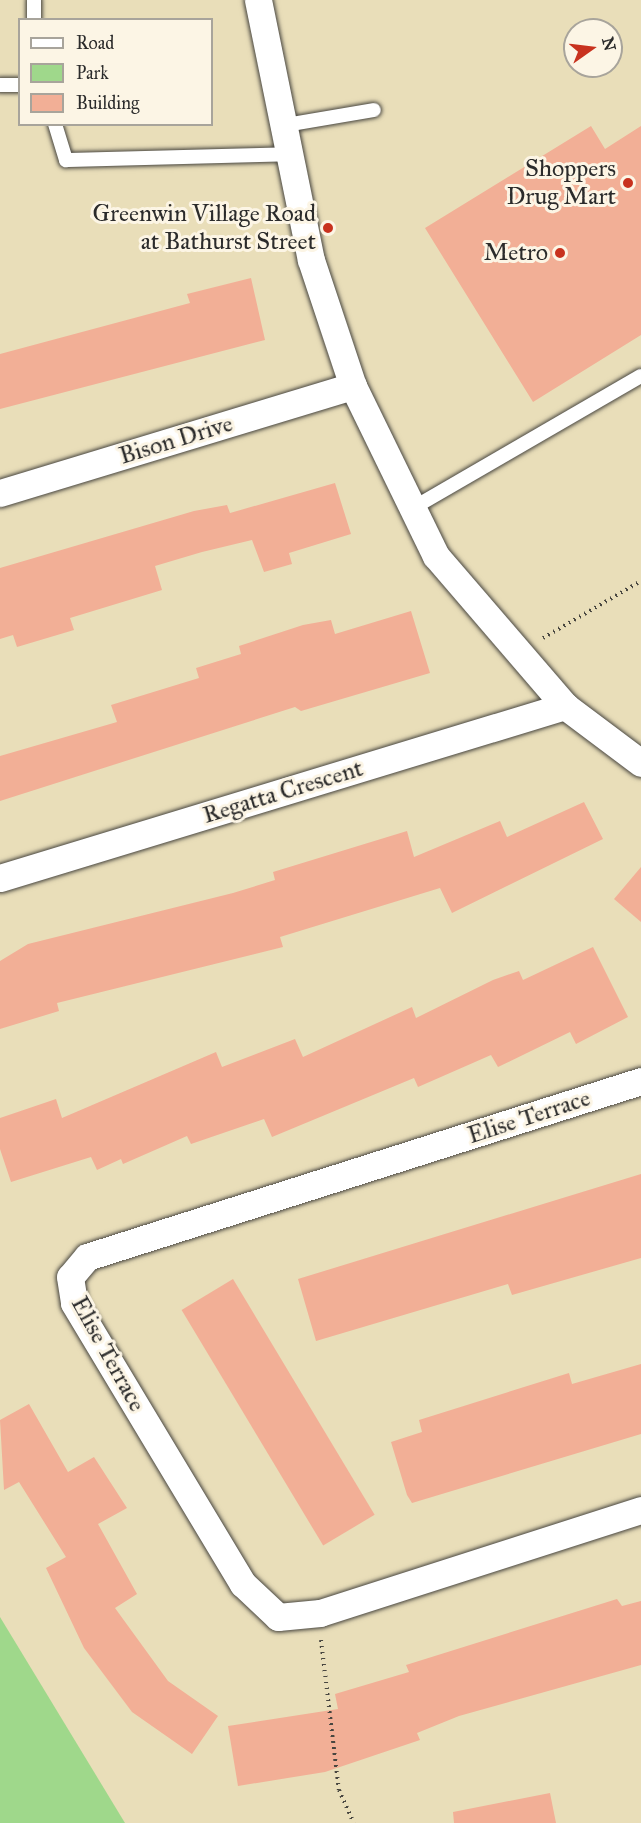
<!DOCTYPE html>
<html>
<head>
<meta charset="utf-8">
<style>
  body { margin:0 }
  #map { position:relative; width:641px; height:1823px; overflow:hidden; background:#e9deb9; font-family:"IM FELL Great Primer",serif }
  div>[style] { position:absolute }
  .green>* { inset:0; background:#9fd88b }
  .building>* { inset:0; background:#f2af96; transform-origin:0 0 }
  .path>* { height:4px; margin-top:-2px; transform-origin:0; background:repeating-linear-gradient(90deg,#484640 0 1.5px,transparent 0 6px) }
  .roads { filter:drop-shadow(0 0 2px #484640) drop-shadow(0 0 2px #484640) }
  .service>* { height:14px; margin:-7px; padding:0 7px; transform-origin:7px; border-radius:7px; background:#fff }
  .minor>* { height:27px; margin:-13.5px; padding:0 13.5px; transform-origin:13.5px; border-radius:13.5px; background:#fff }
  .dots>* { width:16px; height:16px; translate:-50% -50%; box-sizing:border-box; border:3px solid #fcf5e5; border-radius:50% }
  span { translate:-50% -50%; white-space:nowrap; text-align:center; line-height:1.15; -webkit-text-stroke:6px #fcf5e5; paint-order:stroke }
  .poi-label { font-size:24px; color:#2b2b2b }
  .right { translate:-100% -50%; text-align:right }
  .street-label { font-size:24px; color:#2b2b2b }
  .legend { position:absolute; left:18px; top:18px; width:195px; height:108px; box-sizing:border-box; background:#fcf5e5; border:2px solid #a8a49b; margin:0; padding:8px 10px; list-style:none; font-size:18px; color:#2b2b2b }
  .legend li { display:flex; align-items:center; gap:12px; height:30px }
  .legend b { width:30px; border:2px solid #a8a49b }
  .north { position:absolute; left:563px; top:18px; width:60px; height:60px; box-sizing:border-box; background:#fcf5e5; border:2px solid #a8a49b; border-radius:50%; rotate:76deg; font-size:16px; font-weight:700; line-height:24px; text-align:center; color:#2b2b2b }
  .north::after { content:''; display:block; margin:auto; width:21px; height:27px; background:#c8321e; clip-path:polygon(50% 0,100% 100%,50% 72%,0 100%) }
</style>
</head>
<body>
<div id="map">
  <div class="green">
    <div style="clip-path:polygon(0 1617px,125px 1823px,0 1823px)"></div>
  </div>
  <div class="building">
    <div style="clip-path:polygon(591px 126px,605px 149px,641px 126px,641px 335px,533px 402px,425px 228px)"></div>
    <div style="clip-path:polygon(251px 278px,265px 340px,0 409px,0 354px,190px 303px,187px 294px)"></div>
    <div style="clip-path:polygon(335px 483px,351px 534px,289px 553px,292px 564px,264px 572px,252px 540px,202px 552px,155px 566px,162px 590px,70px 618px,74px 630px,17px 647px,13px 635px,0 639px,0 568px,194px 511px,227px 505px,230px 513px)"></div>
    <div style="clip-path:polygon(411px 611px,430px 673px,301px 711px,295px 707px,0 801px,0 756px,117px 722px,111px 705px,199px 678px,196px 668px,241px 654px,239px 646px,303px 625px,331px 620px,335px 634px)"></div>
    <div style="clip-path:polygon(584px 802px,603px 839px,452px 913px,440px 888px,280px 937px,283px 947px,57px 1003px,59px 1011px,0 1029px,0 961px,28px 944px,233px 893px,275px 880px,273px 872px,407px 831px,414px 857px,500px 821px,507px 837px)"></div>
    <div style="clip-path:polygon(641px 867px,641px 922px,614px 899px)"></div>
    <div style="clip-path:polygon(593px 947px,628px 1017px,576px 1044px,570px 1032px,498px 1067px,491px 1055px,418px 1087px,414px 1078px,272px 1137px,264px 1119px,191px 1144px,187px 1136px,123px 1164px,121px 1159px,97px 1170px,91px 1157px,11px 1182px,0 1149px,0 1118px,56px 1099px,62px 1118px,216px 1052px,222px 1067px,295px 1039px,303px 1057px,412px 1007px,416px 1018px,493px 980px,519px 971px,523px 980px)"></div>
    <div style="clip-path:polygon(641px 1174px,641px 1258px,512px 1295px,508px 1284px,316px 1341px,298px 1279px)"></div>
    <div style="left:233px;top:1279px;width:275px;height:60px;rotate:59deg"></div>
    <div style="clip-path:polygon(641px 1364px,641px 1434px,412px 1503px,407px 1495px,391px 1442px,422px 1432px,419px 1420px,569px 1373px,572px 1384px)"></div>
    <div style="clip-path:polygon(29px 1404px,68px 1472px,94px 1457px,127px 1508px,98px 1524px,137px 1594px,115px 1608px,168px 1681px,218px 1716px,192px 1754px,132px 1712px,84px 1648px,46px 1568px,66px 1557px,19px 1482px,4px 1490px,0 1420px)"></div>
    <div style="clip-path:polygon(617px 1599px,622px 1606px,641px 1601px,641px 1665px,459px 1716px,417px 1733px,420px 1740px,325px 1772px,238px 1786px,228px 1726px,338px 1709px,335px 1694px,409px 1672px,406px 1665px)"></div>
    <div style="clip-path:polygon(550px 1793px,556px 1823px,454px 1823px,453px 1812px)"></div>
  </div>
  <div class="path">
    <div style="left:543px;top:638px;width:113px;rotate:-30.2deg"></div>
    <div style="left:321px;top:1640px;width:151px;rotate:83.2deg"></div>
    <div style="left:339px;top:1790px;width:36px;rotate:66deg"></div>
  </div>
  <div class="roads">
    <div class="service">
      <div style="left:34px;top:0;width:20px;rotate:90deg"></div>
      <div style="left:0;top:85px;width:20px"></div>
      <div style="left:55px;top:124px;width:38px;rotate:73deg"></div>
      <div style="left:66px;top:160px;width:225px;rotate:-1.5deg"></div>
      <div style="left:286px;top:125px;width:89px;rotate:-9.7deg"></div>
      <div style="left:413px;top:508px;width:263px;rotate:-30.1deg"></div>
    </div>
    <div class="minor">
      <div style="left:258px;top:0;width:265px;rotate:78.5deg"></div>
      <div style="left:311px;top:260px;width:133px;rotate:71.6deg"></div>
      <div style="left:353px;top:386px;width:189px;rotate:64deg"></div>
      <div style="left:436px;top:556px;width:198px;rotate:49.3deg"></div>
      <div style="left:565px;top:706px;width:95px;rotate:36.9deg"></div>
      <div style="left:0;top:493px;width:369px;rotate:-16.9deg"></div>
      <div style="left:0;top:878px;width:591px;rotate:-16.93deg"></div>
      <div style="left:641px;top:1081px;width:581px;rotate:162.38deg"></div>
      <div style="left:87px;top:1257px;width:26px;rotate:130deg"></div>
      <div style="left:70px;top:1277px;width:26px;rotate:81deg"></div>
      <div style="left:74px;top:1303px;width:328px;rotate:59deg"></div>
      <div style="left:243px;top:1584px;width:48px;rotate:43.3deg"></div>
      <div style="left:278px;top:1617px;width:42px;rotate:-5.4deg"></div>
      <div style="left:320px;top:1613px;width:337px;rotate:-17.8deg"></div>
    </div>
  </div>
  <div class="dots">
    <div style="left:628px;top:183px;background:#c8321e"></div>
    <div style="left:328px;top:228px;background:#c8321e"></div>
    <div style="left:560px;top:253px;background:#c8321e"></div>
  </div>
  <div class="poi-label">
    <span class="right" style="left:616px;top:183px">Shoppers<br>Drug Mart</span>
    <span class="right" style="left:316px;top:228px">Greenwin Village Road<br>at Bathurst Street</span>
    <span class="right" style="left:548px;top:253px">Metro</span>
  </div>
  <div class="street-label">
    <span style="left:176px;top:440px;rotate:-17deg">Bison Drive</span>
    <span style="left:283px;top:792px;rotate:-17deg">Regatta Crescent</span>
    <span style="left:529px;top:1117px;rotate:-18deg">Elise Terrace</span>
    <span style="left:108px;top:1354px;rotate:61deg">Elise Terrace</span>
  </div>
  <ul class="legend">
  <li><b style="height:8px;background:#fff"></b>Road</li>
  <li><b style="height:16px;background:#9fd88b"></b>Park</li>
  <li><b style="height:16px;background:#f2af96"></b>Building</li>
  </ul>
  <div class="north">N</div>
</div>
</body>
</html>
